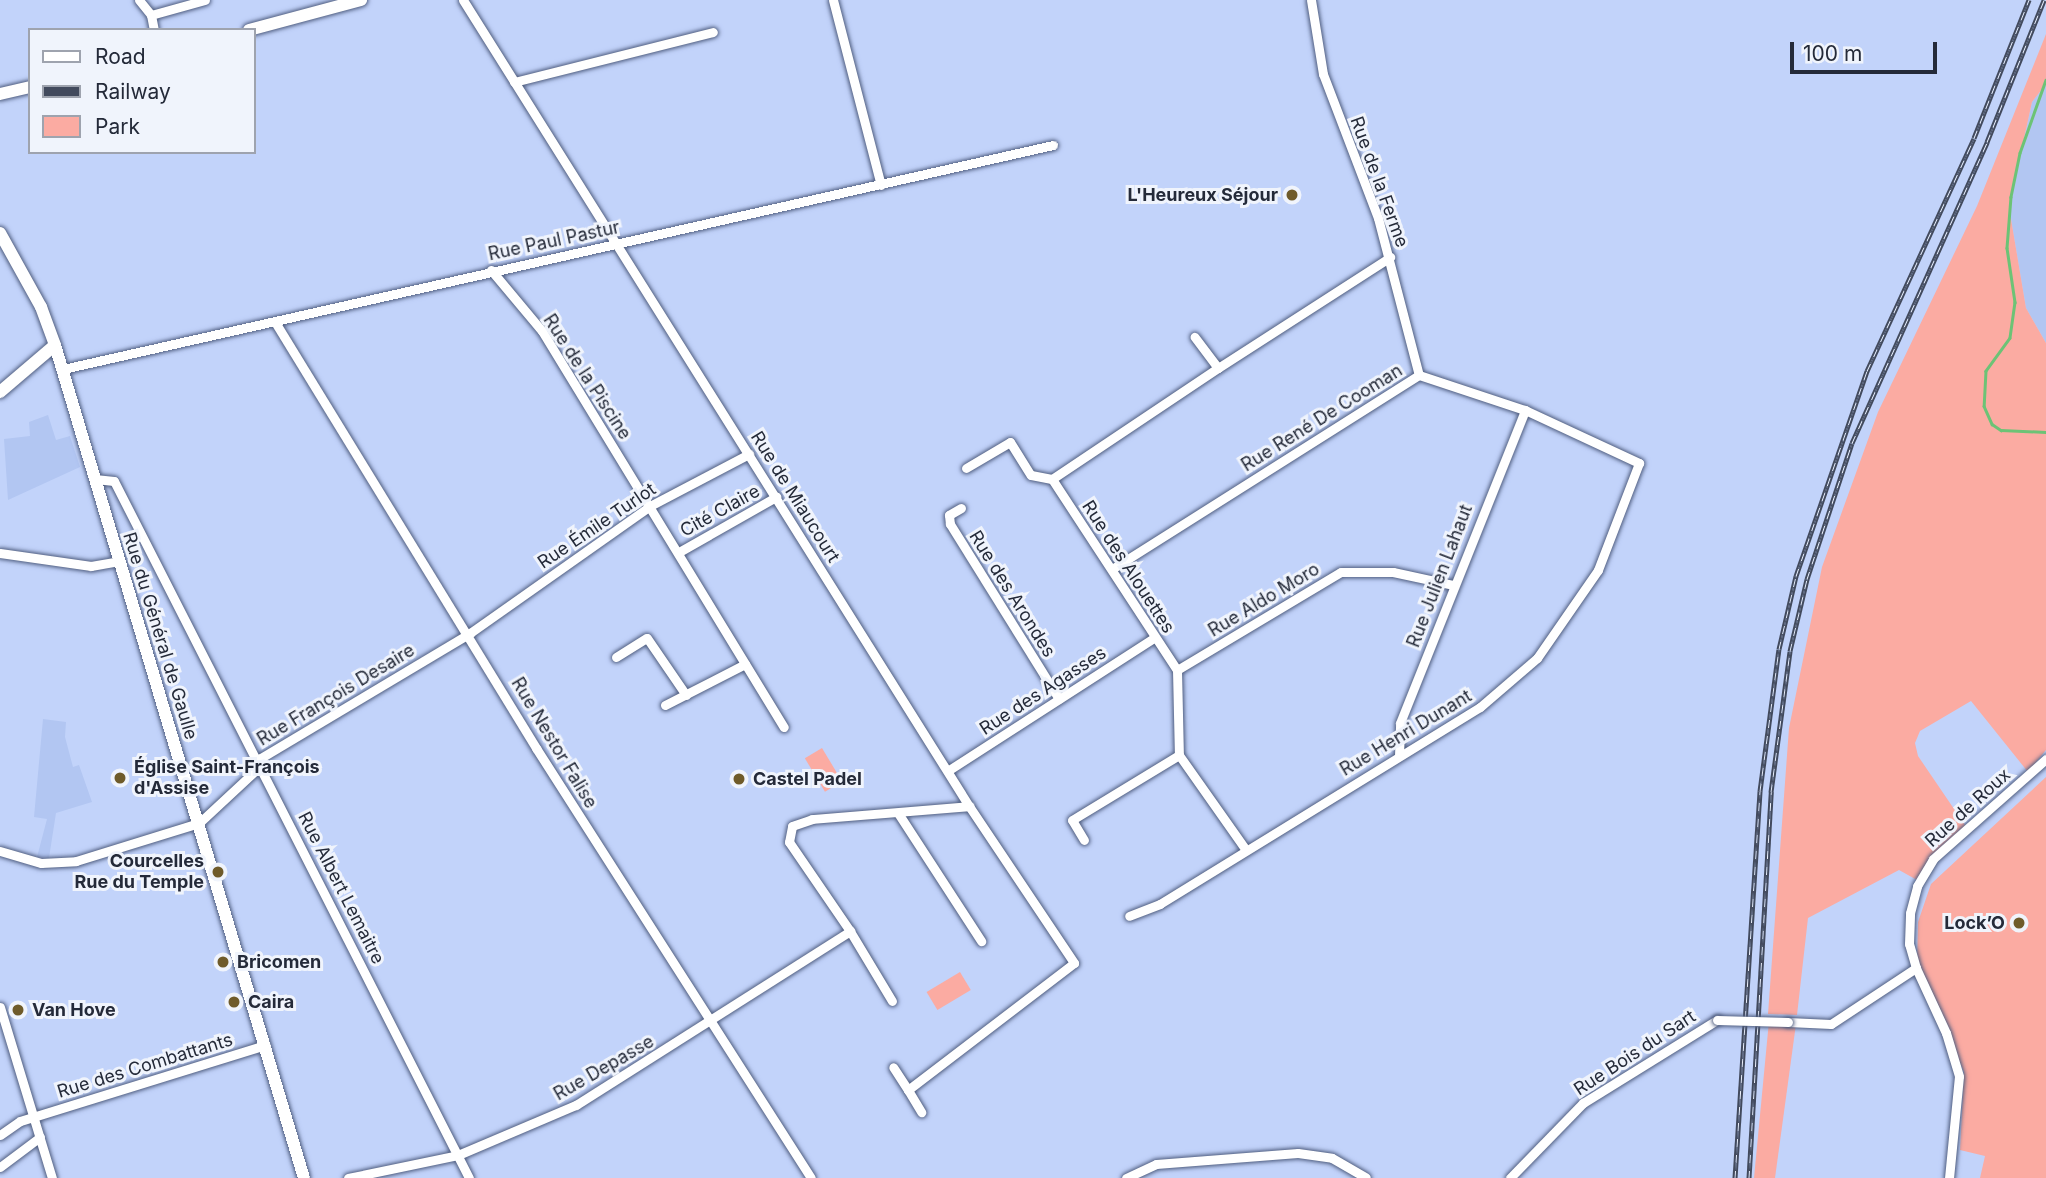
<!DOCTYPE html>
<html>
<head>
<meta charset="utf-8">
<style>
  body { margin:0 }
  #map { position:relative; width:2046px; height:1178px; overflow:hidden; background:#c2d3fa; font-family:Inter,sans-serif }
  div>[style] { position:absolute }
  .built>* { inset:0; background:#b2c6f2 }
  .green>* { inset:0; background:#fbaba2; transform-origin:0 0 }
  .stream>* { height:2.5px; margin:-1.25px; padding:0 1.25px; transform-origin:1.25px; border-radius:1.25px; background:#6cc376 }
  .roads { filter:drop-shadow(0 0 2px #505e80) drop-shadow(0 0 2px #505e80) }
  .minor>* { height:9px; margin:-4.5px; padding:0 4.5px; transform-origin:4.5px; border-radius:4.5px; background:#fff }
  .secondary>* { height:12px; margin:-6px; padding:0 6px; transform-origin:6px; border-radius:6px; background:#fff }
  .rail>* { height:5px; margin-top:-2.5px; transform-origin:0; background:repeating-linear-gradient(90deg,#f0f4fc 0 8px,#424a5d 0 16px); box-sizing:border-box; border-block:2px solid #424a5d }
  .bridges { filter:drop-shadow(0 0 2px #505e80) drop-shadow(0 0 2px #505e80) }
  .minor-bridge>* { height:9px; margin:-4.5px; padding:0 4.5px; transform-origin:4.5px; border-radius:4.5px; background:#fff }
  .dots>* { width:19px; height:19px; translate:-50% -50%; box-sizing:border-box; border:4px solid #f0f4fc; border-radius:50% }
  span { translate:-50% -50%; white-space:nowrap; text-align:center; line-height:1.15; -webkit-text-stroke:6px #f0f4fc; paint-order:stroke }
  .street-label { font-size:18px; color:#242a39 }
  .poi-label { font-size:18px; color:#242a39; font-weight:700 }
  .right { translate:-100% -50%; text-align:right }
  .left { translate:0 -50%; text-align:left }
  .legend { position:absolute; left:28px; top:28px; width:228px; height:126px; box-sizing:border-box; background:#f0f4fc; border:2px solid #9ea3ae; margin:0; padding:9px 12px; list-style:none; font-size:21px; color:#242a39 }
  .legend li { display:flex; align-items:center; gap:14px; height:35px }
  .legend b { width:35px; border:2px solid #9ea3ae }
  .scale { position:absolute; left:1790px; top:42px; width:147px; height:32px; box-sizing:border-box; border:4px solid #242a39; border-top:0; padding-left:9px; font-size:21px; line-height:24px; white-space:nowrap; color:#242a39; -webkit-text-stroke:5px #f0f4fc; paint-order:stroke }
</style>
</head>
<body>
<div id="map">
  <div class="built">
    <div style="clip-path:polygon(2046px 84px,2046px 343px,2026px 308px,2009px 207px,2032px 102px)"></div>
    <div style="clip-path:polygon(48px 415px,56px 440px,70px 436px,80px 467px,8px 500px,4px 439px,30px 436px,29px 422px)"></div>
    <div style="clip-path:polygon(43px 719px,66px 722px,65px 737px,73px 767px,79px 765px,92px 802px,56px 813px,49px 858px,37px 857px,47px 819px,34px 817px)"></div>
  </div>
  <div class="green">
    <div style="clip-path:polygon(2046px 34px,2046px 84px,2032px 102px,2009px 207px,2026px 308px,2046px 343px,2046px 750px,2028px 772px,1971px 701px,1920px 731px,1915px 743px,1918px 756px,1967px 828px,1917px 880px,1899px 870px,1808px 918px,1797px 1015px,1768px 1014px,1789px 728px,1822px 567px,1878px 412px,1977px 206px)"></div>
    <div style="left:822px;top:748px;width:39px;height:20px;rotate:59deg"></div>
    <div style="clip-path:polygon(2046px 777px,2046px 1178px,1980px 1178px,1985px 1156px,1960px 1150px,1964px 1072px,1917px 962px,1918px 922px,1931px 884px)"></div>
    <div style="left:960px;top:972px;width:21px;height:39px;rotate:59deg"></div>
    <div style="clip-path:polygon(1769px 1021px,1796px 1024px,1775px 1178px,1754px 1178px)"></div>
  </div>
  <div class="stream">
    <div style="left:2046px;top:80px;width:77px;rotate:109.6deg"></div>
    <div style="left:2020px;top:153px;width:45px;rotate:101.6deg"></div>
    <div style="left:2011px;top:197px;width:51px;rotate:94.5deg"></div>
    <div style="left:2007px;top:248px;width:55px;rotate:81.6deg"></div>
    <div style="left:2015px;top:302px;width:36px;rotate:98deg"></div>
    <div style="left:2010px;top:338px;width:41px;rotate:126deg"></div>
    <div style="left:1986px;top:371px;width:35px;rotate:93deg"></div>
    <div style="left:1984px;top:406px;width:20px;rotate:66deg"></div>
    <div style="left:1992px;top:424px;width:11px;rotate:34deg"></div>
    <div style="left:2001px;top:430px;width:45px;rotate:2.5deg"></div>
  </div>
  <div class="roads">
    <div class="minor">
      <div style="left:139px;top:0;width:19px;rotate:51deg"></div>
      <div style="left:151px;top:15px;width:15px;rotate:79deg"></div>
      <div style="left:463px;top:0;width:952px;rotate:57.88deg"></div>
      <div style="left:969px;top:806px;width:189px;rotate:56.2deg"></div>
      <div style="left:1074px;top:963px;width:209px;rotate:142.6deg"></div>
      <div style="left:908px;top:1090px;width:27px;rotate:-123deg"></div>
      <div style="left:833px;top:0;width:191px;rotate:75.5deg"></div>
      <div style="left:1311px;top:0;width:75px;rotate:80.8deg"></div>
      <div style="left:1323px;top:74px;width:154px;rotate:69.1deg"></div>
      <div style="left:1378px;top:218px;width:162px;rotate:75.4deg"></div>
      <div style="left:151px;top:15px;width:56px;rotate:-15.5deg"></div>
      <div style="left:514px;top:82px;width:205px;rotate:-14.1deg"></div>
      <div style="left:491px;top:270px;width:80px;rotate:50.1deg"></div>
      <div style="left:542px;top:331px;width:464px;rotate:58.6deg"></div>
      <div style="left:275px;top:322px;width:500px;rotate:58.5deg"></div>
      <div style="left:536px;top:748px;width:510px;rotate:57.4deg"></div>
      <div style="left:1218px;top:368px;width:205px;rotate:-32.8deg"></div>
      <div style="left:63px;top:369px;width:1015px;rotate:-12.75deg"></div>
      <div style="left:966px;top:468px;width:51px;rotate:-30.6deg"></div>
      <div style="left:1010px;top:442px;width:39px;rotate:58deg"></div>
      <div style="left:1031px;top:475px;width:21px;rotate:11deg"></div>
      <div style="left:95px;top:479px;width:19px;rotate:6deg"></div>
      <div style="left:114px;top:481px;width:782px;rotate:63.01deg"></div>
      <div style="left:1052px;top:479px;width:228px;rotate:56.8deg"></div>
      <div style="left:1177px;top:670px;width:85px;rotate:88.7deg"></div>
      <div style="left:1179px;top:755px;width:116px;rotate:54.8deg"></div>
      <div style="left:1052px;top:479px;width:200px;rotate:-33.8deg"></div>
      <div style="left:1218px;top:368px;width:39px;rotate:-127deg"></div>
      <div style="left:961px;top:508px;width:14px;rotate:150deg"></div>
      <div style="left:949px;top:515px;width:9px;rotate:84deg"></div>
      <div style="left:950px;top:524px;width:206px;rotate:58.1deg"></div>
      <div style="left:679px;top:552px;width:112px;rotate:-29.6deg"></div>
      <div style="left:0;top:553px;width:92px;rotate:8.1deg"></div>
      <div style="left:91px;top:566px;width:28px;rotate:-10deg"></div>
      <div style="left:1112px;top:569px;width:363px;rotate:-32.3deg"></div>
      <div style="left:1419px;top:375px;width:112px;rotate:18.3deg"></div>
      <div style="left:1525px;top:410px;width:126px;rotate:24.9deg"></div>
      <div style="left:1639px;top:463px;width:115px;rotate:111deg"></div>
      <div style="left:1598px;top:570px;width:107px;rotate:124.7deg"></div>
      <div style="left:1537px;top:658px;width:75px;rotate:139.3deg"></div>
      <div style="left:1480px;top:707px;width:376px;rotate:148.4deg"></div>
      <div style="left:1160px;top:904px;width:33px;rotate:159deg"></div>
      <div style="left:616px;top:657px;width:36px;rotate:-32deg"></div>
      <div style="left:647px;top:638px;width:69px;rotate:55.6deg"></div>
      <div style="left:1177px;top:670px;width:191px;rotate:-30.9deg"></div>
      <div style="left:1341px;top:572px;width:52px"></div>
      <div style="left:1393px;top:572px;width:61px;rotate:12.2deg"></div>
      <div style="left:665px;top:705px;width:90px;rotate:-27.1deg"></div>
      <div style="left:1399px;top:756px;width:33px;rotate:-88deg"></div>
      <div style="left:1400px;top:723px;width:337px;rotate:-68.2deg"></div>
      <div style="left:949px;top:770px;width:244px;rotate:-32.8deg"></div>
      <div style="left:898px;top:813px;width:153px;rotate:57deg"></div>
      <div style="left:1084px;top:840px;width:23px;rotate:-121deg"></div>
      <div style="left:1072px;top:820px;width:125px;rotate:-31.3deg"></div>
      <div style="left:0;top:851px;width:43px;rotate:16.3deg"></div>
      <div style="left:41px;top:863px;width:35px;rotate:-3deg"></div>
      <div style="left:76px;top:861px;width:129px;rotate:-17.2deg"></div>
      <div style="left:199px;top:823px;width:76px;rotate:-42.9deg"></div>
      <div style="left:255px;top:771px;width:13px;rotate:-72deg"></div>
      <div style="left:259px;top:759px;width:246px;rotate:-30.8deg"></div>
      <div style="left:470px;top:633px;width:220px;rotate:-35.2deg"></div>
      <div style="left:650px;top:506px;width:112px;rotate:-27.7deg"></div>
      <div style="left:892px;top:1001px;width:82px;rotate:-121deg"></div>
      <div style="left:850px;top:931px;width:108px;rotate:-124.4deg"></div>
      <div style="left:789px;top:842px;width:16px;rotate:-79deg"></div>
      <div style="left:792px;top:826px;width:21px;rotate:-19deg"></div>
      <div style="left:812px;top:819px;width:158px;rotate:-4.7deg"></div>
      <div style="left:0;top:1007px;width:179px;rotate:73.1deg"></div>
      <div style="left:1788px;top:1022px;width:43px;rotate:2.7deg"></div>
      <div style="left:1831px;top:1024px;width:102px;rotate:-33.4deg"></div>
      <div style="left:908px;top:1090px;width:26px;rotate:59deg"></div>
      <div style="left:0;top:1135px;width:24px;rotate:-35deg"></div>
      <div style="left:20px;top:1121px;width:257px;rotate:-17.2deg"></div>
      <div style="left:0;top:1167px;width:50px;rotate:-36.9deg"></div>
      <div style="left:348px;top:1178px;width:112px;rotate:-11.8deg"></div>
      <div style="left:458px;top:1155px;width:128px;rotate:-23deg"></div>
      <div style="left:576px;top:1105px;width:325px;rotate:-32.4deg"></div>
      <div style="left:1126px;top:1178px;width:33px;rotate:-25deg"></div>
      <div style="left:1156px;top:1164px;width:142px;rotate:-4.4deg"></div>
      <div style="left:1298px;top:1153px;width:34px;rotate:8deg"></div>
      <div style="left:1332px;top:1158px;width:39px;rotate:30deg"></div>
      <div style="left:1510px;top:1178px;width:105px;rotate:-45.8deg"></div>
      <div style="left:1583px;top:1103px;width:158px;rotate:-31.8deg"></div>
      <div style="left:1949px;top:1178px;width:102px;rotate:-84.4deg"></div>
      <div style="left:1959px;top:1076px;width:45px;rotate:-106.8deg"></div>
      <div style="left:1946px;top:1033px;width:72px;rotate:-114.8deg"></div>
      <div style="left:1916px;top:968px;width:25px;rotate:-106deg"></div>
      <div style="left:1909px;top:944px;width:31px;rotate:-88deg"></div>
      <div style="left:1910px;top:913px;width:28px;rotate:-75deg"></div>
      <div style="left:1917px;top:886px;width:31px;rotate:-59deg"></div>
      <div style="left:1933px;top:859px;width:151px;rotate:-41.5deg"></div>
    </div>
    <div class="secondary">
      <div style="left:249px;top:30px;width:116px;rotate:-15deg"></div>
      <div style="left:0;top:94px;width:31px;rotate:-13deg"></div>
      <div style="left:0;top:233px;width:85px;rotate:61deg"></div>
      <div style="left:41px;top:307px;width:40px;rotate:69.8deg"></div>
      <div style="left:55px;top:345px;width:869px;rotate:73.36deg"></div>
      <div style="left:0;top:392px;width:72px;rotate:-40.5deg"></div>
    </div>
  </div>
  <div class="rail">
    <div style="left:1735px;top:1178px;width:388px;rotate:-86.3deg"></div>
    <div style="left:1760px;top:791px;width:143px;rotate:-82.4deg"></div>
    <div style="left:1779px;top:649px;width:75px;rotate:-76.9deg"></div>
    <div style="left:1796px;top:576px;width:217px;rotate:-70.9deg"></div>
    <div style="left:1867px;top:371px;width:256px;rotate:-65.3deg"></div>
    <div style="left:1974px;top:138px;width:149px;rotate:-68.3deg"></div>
    <div style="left:1749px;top:1178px;width:387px;rotate:-86.7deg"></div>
    <div style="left:1771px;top:792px;width:142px;rotate:-82.3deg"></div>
    <div style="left:1790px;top:651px;width:74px;rotate:-76.7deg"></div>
    <div style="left:1807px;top:579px;width:143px;rotate:-71.7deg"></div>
    <div style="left:1852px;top:443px;width:330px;rotate:-65.8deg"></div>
    <div style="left:1987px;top:142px;width:153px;rotate:-68.1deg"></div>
  </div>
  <div class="bridges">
    <div class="minor-bridge">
      <div style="left:1717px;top:1020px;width:71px;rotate:1.6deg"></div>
    </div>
  </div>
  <div class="dots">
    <div style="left:1292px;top:195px;background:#6f5b2a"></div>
    <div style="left:120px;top:778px;background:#6f5b2a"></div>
    <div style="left:739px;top:779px;background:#6f5b2a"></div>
    <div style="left:218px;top:872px;background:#6f5b2a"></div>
    <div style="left:2019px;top:923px;background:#6f5b2a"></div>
    <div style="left:223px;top:962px;background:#6f5b2a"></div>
    <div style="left:234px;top:1002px;background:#6f5b2a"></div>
    <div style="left:18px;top:1010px;background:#6f5b2a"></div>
  </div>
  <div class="street-label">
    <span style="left:1379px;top:182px;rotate:70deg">Rue de la Ferme</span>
    <span style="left:554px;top:241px;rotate:-12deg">Rue Paul Pastur</span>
    <span style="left:587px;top:377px;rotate:57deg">Rue de la Piscine</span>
    <span style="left:1322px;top:418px;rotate:-32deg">Rue René De Cooman</span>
    <span style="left:795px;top:497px;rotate:58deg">Rue de Miaucourt</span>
    <span style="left:720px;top:511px;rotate:-29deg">Cité Claire</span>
    <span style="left:597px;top:526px;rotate:-34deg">Rue Émile Turlot</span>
    <span style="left:1128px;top:567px;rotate:57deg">Rue des Alouettes</span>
    <span style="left:1440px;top:576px;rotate:-69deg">Rue Julien Lahaut</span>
    <span style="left:1012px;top:594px;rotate:58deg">Rue des Arondes</span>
    <span style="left:1264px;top:600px;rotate:-31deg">Rue Aldo Moro</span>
    <span style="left:160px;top:636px;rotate:73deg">Rue du Général de Gaulle</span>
    <span style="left:1043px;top:691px;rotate:-33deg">Rue des Agasses</span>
    <span style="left:336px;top:695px;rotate:-31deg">Rue François Desaire</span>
    <span style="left:1406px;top:733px;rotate:-31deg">Rue Henri Dunant</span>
    <span style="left:554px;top:743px;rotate:59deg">Rue Nestor Falise</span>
    <span style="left:1968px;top:808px;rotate:-42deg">Rue de Roux</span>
    <span style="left:341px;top:888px;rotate:63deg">Rue Albert Lemaitre</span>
    <span style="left:1635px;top:1053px;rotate:-33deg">Rue Bois du Sart</span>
    <span style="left:145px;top:1066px;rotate:-17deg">Rue des Combattants</span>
    <span style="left:604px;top:1068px;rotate:-30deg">Rue Depasse</span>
  </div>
  <div class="poi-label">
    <span class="right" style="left:1278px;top:195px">L'Heureux Séjour</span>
    <span class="left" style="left:134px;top:778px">Église Saint-François<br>d'Assise</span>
    <span class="left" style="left:753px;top:779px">Castel Padel</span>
    <span class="right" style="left:204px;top:872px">Courcelles<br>Rue du Temple</span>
    <span class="right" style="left:2005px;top:923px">Lock’O</span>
    <span class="left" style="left:237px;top:962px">Bricomen</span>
    <span class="left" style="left:248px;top:1002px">Caira</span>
    <span class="left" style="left:32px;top:1010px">Van Hove</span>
  </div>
  <ul class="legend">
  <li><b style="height:9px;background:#fff"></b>Road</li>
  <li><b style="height:9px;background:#424a5d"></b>Railway</li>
  <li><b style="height:19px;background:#fbaba2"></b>Park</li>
  </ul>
  <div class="scale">100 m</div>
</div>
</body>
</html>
